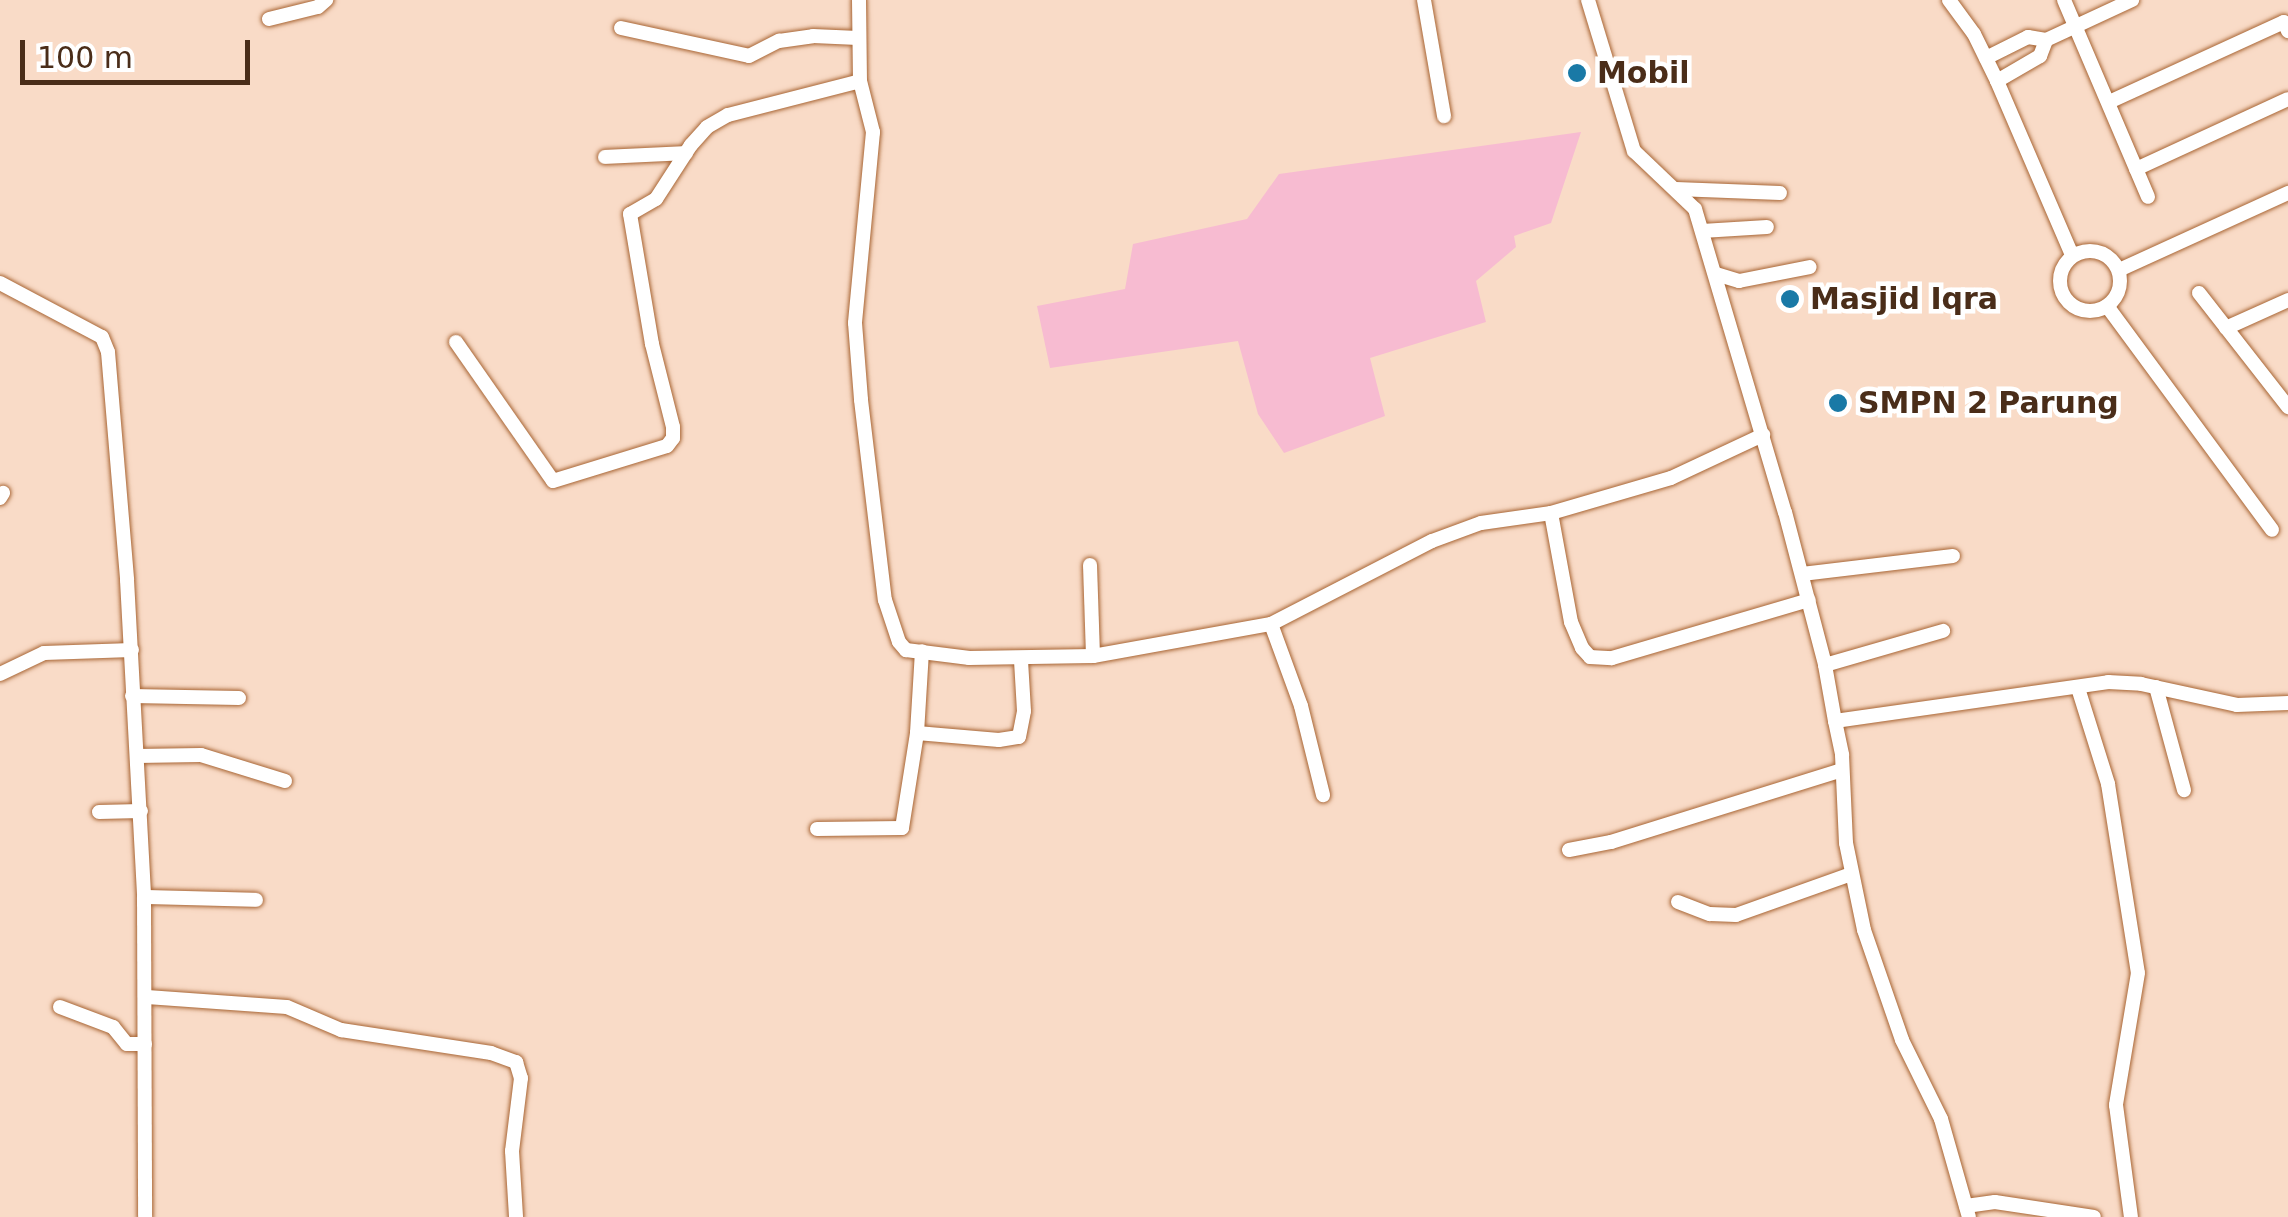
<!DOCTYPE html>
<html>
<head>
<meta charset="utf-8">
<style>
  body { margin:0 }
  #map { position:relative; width:2288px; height:1217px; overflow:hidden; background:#f9dbc7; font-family:"DejaVu Sans",sans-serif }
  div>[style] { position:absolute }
  .green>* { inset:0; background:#f7bbd1 }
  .roads { filter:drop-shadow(0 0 2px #a86534) drop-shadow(0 0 2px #a86534) }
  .minor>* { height:14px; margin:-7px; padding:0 7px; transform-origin:7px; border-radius:7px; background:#fff }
  .minor>.ring { margin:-7px; padding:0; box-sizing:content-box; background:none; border:14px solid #fff; border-radius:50% }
  .dots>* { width:28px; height:28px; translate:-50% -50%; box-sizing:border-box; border:5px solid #fff; border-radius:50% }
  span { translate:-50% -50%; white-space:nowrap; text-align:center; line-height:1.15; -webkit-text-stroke:9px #fff; paint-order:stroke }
  .poi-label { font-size:30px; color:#4a2d19; font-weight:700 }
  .left { translate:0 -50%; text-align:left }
  .scale { position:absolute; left:20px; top:40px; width:230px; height:45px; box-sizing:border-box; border:5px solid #4a2d19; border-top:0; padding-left:12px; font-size:30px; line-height:35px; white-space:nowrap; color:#4a2d19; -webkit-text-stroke:8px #fff; paint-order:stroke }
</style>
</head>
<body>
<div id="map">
  <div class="green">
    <div style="clip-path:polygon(1581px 132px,1551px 223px,1514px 236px,1516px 247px,1476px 281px,1486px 322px,1370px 358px,1385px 416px,1284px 453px,1258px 414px,1238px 341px,1050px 368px,1037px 306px,1125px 289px,1133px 244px,1247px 219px,1279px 174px)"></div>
  </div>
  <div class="roads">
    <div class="minor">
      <div style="left:859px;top:0;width:81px;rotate:89.3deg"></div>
      <div style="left:860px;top:81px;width:53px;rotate:75.7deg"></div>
      <div style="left:873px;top:132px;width:192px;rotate:95.4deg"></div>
      <div style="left:855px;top:323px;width:77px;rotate:85.5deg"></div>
      <div style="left:861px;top:400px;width:201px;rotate:83.2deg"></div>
      <div style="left:885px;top:600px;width:44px;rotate:71.6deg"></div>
      <div style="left:899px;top:642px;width:11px;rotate:49deg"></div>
      <div style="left:906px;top:650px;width:64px;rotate:7.2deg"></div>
      <div style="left:969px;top:658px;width:124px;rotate:-0.9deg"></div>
      <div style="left:1093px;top:656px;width:181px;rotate:-10.2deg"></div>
      <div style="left:1271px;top:624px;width:181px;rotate:-27.3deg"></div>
      <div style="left:1432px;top:541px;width:52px;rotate:-20.2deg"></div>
      <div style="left:1481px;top:523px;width:71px;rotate:-8.1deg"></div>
      <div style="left:1551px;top:513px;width:125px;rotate:-16.3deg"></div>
      <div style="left:1671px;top:478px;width:102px;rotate:-25.1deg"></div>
      <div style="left:1424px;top:0;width:118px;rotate:80.2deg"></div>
      <div style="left:1588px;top:0;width:158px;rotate:73.1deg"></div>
      <div style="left:1634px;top:151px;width:84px;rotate:43.6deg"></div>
      <div style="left:1695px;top:209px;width:316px;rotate:73.5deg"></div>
      <div style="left:1785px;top:512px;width:158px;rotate:75.3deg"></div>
      <div style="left:1825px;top:665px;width:57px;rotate:79.9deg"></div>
      <div style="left:1835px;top:721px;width:276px;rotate:-8.1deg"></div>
      <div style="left:2108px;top:682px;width:33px;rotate:3deg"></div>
      <div style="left:2141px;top:684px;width:98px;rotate:12.3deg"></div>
      <div style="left:2237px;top:705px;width:51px;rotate:-2.2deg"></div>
      <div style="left:1949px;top:0;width:42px;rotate:53.7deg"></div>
      <div style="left:1974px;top:34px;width:52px;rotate:63.9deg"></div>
      <div style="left:1997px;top:81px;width:189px;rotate:66.7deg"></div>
      <div style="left:2064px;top:0;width:214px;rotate:66.9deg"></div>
      <div style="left:269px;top:19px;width:50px;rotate:-13.8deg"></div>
      <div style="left:318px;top:7px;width:11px;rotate:-41deg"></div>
      <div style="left:621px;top:28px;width:131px;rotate:12.3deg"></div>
      <div style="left:749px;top:56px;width:34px;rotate:-27deg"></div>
      <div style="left:779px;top:41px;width:34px;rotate:-8deg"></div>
      <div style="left:813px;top:36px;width:45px;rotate:2.5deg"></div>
      <div style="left:1986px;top:58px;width:47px;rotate:-26.6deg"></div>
      <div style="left:2028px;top:37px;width:18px;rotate:9deg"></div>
      <div style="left:2046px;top:40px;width:95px;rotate:-24.9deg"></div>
      <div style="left:1997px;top:81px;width:50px;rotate:-30.2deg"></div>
      <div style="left:2040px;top:56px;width:17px;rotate:-69deg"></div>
      <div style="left:2109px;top:102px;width:192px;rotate:-24.6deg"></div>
      <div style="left:2284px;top:22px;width:10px;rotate:66deg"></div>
      <div style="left:605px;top:157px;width:81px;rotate:-2.8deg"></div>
      <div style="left:2136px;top:169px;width:167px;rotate:-24.7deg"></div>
      <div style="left:1676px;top:189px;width:104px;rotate:2.2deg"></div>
      <div style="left:1702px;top:231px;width:65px;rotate:-3.5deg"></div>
      <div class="ring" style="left:2060px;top:251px;width:46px;height:46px"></div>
      <div style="left:2119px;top:270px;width:186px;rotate:-24.5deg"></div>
      <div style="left:1716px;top:274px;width:24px;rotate:17deg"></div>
      <div style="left:1739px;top:281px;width:72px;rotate:-11.2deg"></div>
      <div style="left:0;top:283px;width:115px;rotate:27.9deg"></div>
      <div style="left:102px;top:337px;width:16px;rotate:68deg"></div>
      <div style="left:108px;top:352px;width:229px;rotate:85.2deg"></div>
      <div style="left:127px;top:580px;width:317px;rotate:86.9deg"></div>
      <div style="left:144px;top:897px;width:320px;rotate:89.8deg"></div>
      <div style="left:2199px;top:293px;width:145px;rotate:52deg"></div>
      <div style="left:2107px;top:306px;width:278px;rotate:53.6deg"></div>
      <div style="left:2226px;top:328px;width:68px;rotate:-24.3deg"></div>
      <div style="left:456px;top:342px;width:169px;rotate:55.1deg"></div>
      <div style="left:553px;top:481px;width:119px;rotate:-17.1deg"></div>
      <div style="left:667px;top:446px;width:10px;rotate:-53deg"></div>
      <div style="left:673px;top:438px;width:11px;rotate:-90deg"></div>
      <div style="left:673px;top:427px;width:86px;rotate:-104.2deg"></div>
      <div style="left:652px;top:344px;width:132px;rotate:-99.6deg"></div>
      <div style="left:630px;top:214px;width:30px;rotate:-30deg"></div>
      <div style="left:656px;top:199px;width:64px;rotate:-57.1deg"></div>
      <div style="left:691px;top:145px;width:24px;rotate:-48deg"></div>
      <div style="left:707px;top:127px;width:24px;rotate:-30deg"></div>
      <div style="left:728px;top:115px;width:136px;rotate:-14.4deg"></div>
      <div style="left:0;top:498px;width:6px;rotate:-59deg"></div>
      <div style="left:1551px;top:513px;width:111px;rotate:79.6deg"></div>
      <div style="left:1571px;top:622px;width:28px;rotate:67deg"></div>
      <div style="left:1582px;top:648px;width:12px;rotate:48deg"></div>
      <div style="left:1590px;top:657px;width:22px;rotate:3deg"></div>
      <div style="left:1612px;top:658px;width:205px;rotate:-16.4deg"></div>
      <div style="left:1090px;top:565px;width:91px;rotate:88.1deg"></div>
      <div style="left:1802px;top:574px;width:152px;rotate:-6.8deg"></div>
      <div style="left:1271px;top:624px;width:87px;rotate:69.9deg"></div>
      <div style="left:1301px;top:706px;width:92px;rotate:76.1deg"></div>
      <div style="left:1825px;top:665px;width:123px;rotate:-16.1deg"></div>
      <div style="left:0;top:674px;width:49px;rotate:-25.5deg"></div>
      <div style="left:44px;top:653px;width:88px;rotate:-2deg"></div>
      <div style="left:2156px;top:687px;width:107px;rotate:74.8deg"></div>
      <div style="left:2078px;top:688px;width:101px;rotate:72.6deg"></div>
      <div style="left:2108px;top:784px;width:191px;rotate:81deg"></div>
      <div style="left:2138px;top:973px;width:134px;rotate:99.5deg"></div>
      <div style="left:2116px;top:1105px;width:113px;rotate:82.4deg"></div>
      <div style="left:132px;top:696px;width:107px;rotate:1.1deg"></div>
      <div style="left:1835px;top:721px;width:35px;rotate:78deg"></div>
      <div style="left:1842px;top:755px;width:88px;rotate:87.4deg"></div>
      <div style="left:1846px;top:843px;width:89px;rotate:78.3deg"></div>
      <div style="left:1864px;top:930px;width:116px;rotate:70.9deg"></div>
      <div style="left:1902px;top:1040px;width:88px;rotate:63.7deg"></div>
      <div style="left:1941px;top:1119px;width:102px;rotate:74.1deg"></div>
      <div style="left:917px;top:733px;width:82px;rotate:4.9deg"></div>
      <div style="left:999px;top:740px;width:20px;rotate:-9deg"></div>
      <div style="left:1019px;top:737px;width:26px;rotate:-79deg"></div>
      <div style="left:1024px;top:711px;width:51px;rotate:-93.4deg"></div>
      <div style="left:137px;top:756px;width:64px;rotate:-0.9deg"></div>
      <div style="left:201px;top:755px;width:88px;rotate:17.2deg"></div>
      <div style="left:99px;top:812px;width:42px;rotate:-1.4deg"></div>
      <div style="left:817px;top:829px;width:85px;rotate:-0.7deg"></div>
      <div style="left:902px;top:828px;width:96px;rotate:-81deg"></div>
      <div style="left:917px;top:733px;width:82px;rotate:-86.5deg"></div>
      <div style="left:1569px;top:850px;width:43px;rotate:-10.8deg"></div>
      <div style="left:1611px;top:842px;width:242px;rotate:-17.3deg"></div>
      <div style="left:144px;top:897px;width:112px;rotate:1.5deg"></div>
      <div style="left:1678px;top:902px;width:34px;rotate:21deg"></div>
      <div style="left:1710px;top:914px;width:26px;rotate:2deg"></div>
      <div style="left:1736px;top:915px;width:122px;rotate:-19.6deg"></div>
      <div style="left:147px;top:997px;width:140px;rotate:4.1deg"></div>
      <div style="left:287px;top:1007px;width:59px;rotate:23.1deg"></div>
      <div style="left:341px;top:1030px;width:152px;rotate:8.7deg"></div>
      <div style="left:491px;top:1053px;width:27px;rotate:20deg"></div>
      <div style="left:516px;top:1062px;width:17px;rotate:73deg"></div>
      <div style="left:521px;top:1078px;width:74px;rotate:97deg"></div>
      <div style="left:512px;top:1151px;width:66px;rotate:86.5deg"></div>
      <div style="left:60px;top:1007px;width:57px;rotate:20.7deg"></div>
      <div style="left:113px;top:1027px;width:22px;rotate:51deg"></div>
      <div style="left:127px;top:1044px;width:18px"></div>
      <div style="left:1966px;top:1206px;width:29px;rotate:-8deg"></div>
      <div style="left:1995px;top:1202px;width:100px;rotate:8.6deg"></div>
    </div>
  </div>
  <div class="dots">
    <div style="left:1577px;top:73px;background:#1979a6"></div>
    <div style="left:1790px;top:299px;background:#1979a6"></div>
    <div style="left:1838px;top:403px;background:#1979a6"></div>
  </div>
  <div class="poi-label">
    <span class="left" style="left:1597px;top:73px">Mobil</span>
    <span class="left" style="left:1810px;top:299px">Masjid Iqra</span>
    <span class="left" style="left:1858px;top:403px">SMPN 2 Parung</span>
  </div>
  <div class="scale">100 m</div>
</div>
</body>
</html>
